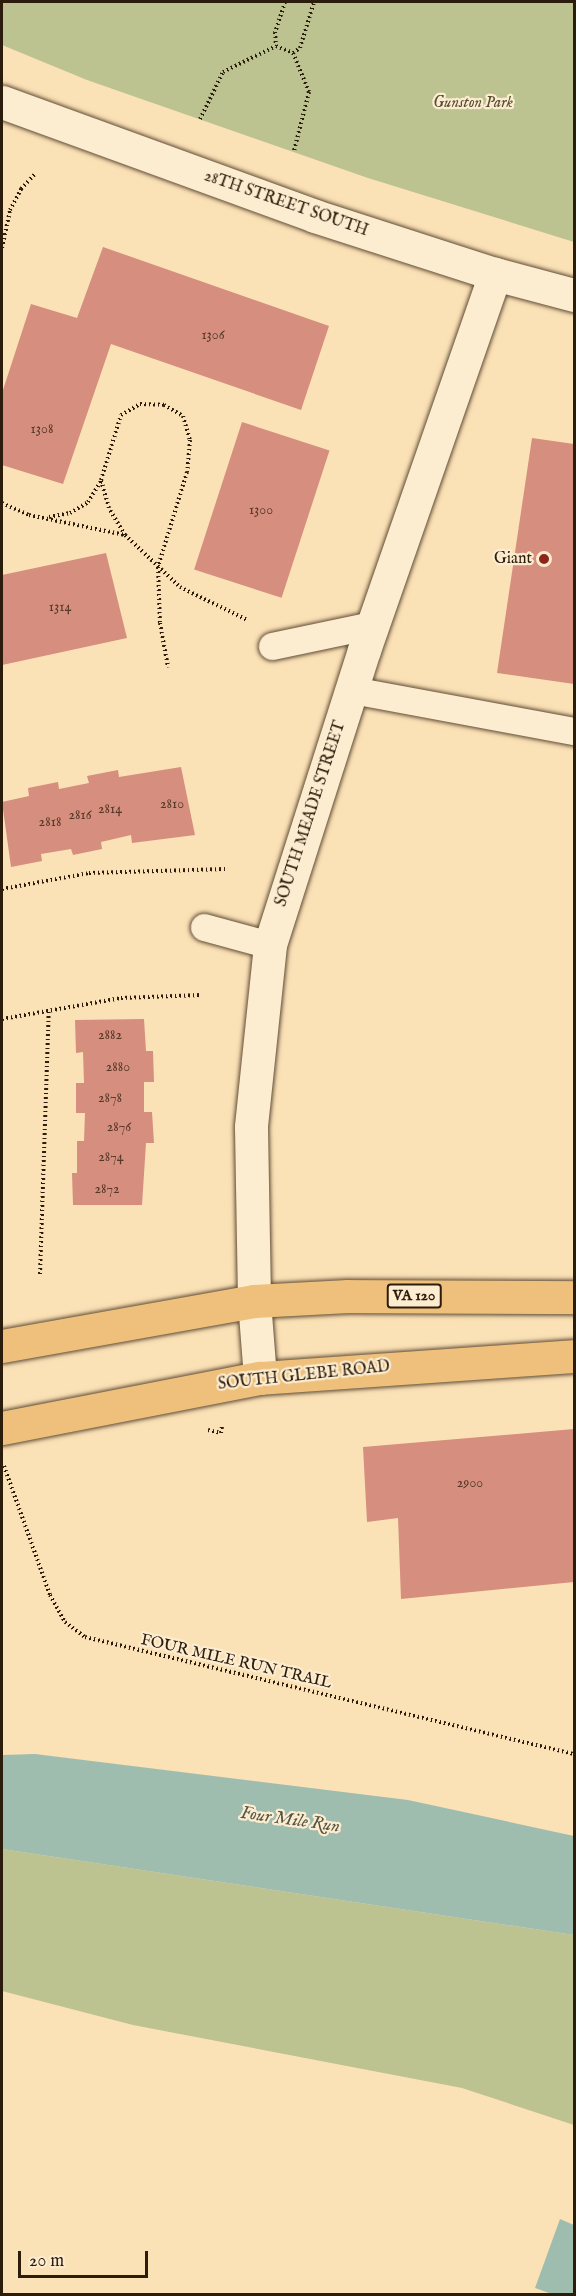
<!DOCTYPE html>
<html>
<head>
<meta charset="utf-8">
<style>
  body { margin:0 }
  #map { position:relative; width:576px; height:2296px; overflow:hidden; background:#fbe1b6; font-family:"IM FELL English",serif }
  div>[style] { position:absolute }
  .green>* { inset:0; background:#bcc390 }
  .water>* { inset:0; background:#9fbdaf }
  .building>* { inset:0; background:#d68e7e; transform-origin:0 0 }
  .path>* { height:4px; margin-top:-2px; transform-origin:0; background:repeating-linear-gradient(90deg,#2c1c0b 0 1.5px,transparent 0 4.5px) }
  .roads { filter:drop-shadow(0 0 2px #604d36) drop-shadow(0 0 2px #604d36) }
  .service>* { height:27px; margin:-13.5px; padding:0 13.5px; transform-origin:13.5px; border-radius:13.5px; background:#fcecd0 }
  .minor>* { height:33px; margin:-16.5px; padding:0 16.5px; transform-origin:16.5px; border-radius:16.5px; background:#fcecd0 }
  .tertiary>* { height:33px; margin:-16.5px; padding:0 16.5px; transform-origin:16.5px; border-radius:16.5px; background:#fcecd0 }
  .primary>* { height:33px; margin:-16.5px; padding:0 16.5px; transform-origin:16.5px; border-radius:16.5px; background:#eec07b }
  .dots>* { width:16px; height:16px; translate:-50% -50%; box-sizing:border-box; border:3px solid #fcecd0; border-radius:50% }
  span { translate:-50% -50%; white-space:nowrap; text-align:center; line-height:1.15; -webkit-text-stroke:4.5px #fcecd0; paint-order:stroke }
  .number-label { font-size:14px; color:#563828 }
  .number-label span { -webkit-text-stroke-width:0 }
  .shield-label span { padding:2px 4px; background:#fcecd0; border:2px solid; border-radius:4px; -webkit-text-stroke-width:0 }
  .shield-label { font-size:15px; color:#2c1c0b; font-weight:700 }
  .park-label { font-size:16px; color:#574e33; font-style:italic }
  .street-label { font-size:16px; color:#2c1c0b }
  .poi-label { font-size:16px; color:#2c1c0b }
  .right { translate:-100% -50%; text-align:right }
  .water-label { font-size:18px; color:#545444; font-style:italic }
  .frame { position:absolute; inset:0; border:3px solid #2c1c0b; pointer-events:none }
  .scale { position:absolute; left:18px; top:2251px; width:130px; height:27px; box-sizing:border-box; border:3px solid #2c1c0b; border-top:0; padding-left:8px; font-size:18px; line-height:21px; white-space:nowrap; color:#2c1c0b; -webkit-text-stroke:4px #fcecd0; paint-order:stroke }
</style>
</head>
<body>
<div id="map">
  <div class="green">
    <div style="clip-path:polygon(2px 2px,574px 2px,574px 242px,368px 178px,87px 80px,2px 45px)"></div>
    <div style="clip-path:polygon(2px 1849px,574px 1935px,574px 2125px,462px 2088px,133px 2025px,2px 1991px)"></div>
  </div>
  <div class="water">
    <div style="clip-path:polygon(35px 1754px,408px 1800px,574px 1836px,574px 1935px,2px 1849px,2px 1755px)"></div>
    <div style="clip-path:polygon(560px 2219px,574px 2225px,574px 2294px,552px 2294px,535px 2288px)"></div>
  </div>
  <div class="building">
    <div style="clip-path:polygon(103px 247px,329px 326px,301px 410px,111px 344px,63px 484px,2px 465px,2px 393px,31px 304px,77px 318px)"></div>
    <div style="left:242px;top:422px;width:92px;height:155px;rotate:18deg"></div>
    <div style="clip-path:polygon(532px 438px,574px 444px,574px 684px,497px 673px)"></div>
    <div style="clip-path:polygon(106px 553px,127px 638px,2px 665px,2px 575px)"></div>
    <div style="clip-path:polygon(181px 767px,195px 835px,132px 843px,131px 835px,101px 842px,102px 849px,73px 855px,71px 849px,41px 854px,42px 861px,11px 867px,2px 802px,29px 796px,28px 788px,58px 782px,59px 789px,89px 783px,87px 776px,118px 770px,119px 777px)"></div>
    <div style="clip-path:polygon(144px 1019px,146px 1051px,153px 1051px,154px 1082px,144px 1082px,144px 1112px,152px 1112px,154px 1143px,146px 1143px,142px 1205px,73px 1205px,72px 1173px,77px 1173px,77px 1141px,84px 1141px,85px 1113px,76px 1113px,76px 1083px,84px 1083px,83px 1052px,76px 1053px,75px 1020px)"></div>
    <div style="clip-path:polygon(574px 1429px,574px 1582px,401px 1599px,398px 1518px,367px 1522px,363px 1447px)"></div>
  </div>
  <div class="path">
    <div style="left:285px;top:2px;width:32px;rotate:108deg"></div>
    <div style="left:275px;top:32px;width:14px;rotate:86deg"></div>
    <div style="left:276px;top:46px;width:18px;rotate:22deg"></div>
    <div style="left:293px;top:53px;width:9px;rotate:-36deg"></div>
    <div style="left:300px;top:48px;width:48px;rotate:-73.1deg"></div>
    <div style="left:293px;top:53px;width:42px;rotate:67.7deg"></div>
    <div style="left:309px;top:92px;width:61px;rotate:104.3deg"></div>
    <div style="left:200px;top:119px;width:52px;rotate:-63.9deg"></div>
    <div style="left:223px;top:72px;width:59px;rotate:-26.1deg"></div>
    <div style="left:2px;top:248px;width:39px;rotate:-78deg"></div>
    <div style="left:10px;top:210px;width:24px;rotate:-62deg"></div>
    <div style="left:21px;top:189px;width:22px;rotate:-47deg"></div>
    <div style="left:2px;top:503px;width:30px;rotate:24deg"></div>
    <div style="left:29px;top:515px;width:98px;rotate:11.8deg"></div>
    <div style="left:125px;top:535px;width:76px;rotate:43.4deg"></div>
    <div style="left:180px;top:587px;width:75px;rotate:26.2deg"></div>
    <div style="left:49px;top:517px;width:21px;rotate:-11deg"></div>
    <div style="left:70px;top:513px;width:21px;rotate:-31deg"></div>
    <div style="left:88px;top:502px;width:25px;rotate:-58deg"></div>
    <div style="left:125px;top:535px;width:31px;rotate:-121deg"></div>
    <div style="left:109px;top:508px;width:29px;rotate:-106deg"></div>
    <div style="left:101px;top:480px;width:68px;rotate:-72.9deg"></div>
    <div style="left:121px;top:415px;width:22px;rotate:-30deg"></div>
    <div style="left:140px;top:404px;width:24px;rotate:2deg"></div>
    <div style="left:164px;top:405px;width:22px;rotate:30deg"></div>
    <div style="left:183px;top:416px;width:25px;rotate:74deg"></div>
    <div style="left:190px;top:440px;width:32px;rotate:95deg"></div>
    <div style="left:187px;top:472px;width:99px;rotate:107deg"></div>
    <div style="left:158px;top:567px;width:56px;rotate:88deg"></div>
    <div style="left:160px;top:623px;width:45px;rotate:79.7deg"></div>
    <div style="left:2px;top:889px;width:88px;rotate:-10.4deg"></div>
    <div style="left:89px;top:873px;width:136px;rotate:-1.7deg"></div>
    <div style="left:2px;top:1019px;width:121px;rotate:-10deg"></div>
    <div style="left:121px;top:998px;width:80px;rotate:-2.1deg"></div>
    <div style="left:40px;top:1274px;width:265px;rotate:-88.1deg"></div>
    <div style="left:208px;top:1430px;width:13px;rotate:13deg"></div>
    <div style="left:221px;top:1433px;width:7px;rotate:-82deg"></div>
    <div style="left:4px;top:1466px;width:137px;rotate:70.4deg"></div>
    <div style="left:50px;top:1595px;width:31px;rotate:61deg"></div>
    <div style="left:65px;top:1622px;width:25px;rotate:37deg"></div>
    <div style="left:85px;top:1637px;width:503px;rotate:13.46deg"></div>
  </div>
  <div class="roads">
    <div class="service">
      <div style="left:272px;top:646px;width:102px;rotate:-11.9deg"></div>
      <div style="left:352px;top:690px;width:226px;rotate:10.5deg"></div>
      <div style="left:204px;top:927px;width:68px;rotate:15.3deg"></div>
    </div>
    <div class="minor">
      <div style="left:495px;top:274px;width:82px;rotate:14.9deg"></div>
    </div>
    <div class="tertiary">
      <div style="left:2px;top:102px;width:333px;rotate:20deg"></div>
      <div style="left:315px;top:216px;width:189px;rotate:17.9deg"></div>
      <div style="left:495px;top:274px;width:398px;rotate:109.2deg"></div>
      <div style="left:364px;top:650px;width:310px;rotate:107.7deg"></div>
      <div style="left:270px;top:945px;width:183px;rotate:96deg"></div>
      <div style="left:251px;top:1127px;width:174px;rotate:89deg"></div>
      <div style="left:254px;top:1301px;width:77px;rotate:85.5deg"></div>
    </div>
    <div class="primary">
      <div style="left:2px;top:1346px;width:256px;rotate:-10.1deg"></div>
      <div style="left:254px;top:1301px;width:94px;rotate:-3deg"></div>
      <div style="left:348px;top:1296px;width:226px;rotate:0.3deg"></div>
      <div style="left:2px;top:1428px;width:263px;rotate:-11deg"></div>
      <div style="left:260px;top:1378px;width:315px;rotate:-4deg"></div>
    </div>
  </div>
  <div class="dots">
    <div style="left:544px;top:559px;background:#8f2418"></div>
  </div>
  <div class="number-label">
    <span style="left:213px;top:335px">1306</span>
    <span style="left:42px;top:429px">1308</span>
    <span style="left:261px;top:510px">1300</span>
    <span style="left:60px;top:607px">1314</span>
    <span style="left:172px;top:804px">2810</span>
    <span style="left:110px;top:809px">2814</span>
    <span style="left:80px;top:815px">2816</span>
    <span style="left:50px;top:822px">2818</span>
    <span style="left:110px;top:1035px">2882</span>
    <span style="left:118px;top:1067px">2880</span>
    <span style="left:110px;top:1098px">2878</span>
    <span style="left:119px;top:1127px">2876</span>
    <span style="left:111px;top:1157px">2874</span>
    <span style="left:107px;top:1189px">2872</span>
    <span style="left:470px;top:1483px">2900</span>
  </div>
  <div class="shield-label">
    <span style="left:414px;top:1296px">VA 120</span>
  </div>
  <div class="park-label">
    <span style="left:473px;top:103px">Gunston Park</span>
  </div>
  <div class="street-label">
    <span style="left:286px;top:204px;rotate:19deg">28TH STREET SOUTH</span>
    <span style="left:311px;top:814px;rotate:-72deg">SOUTH MEADE STREET</span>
    <span style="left:304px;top:1376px;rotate:-6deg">SOUTH GLEBE ROAD</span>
    <span style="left:236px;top:1662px;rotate:13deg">FOUR MILE RUN TRAIL</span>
  </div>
  <div class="poi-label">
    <span class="right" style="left:532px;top:559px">Giant</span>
  </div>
  <div class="water-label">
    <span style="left:290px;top:1821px;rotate:8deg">Four Mile Run</span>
  </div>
  <div class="frame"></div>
  <div class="scale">20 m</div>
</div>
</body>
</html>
